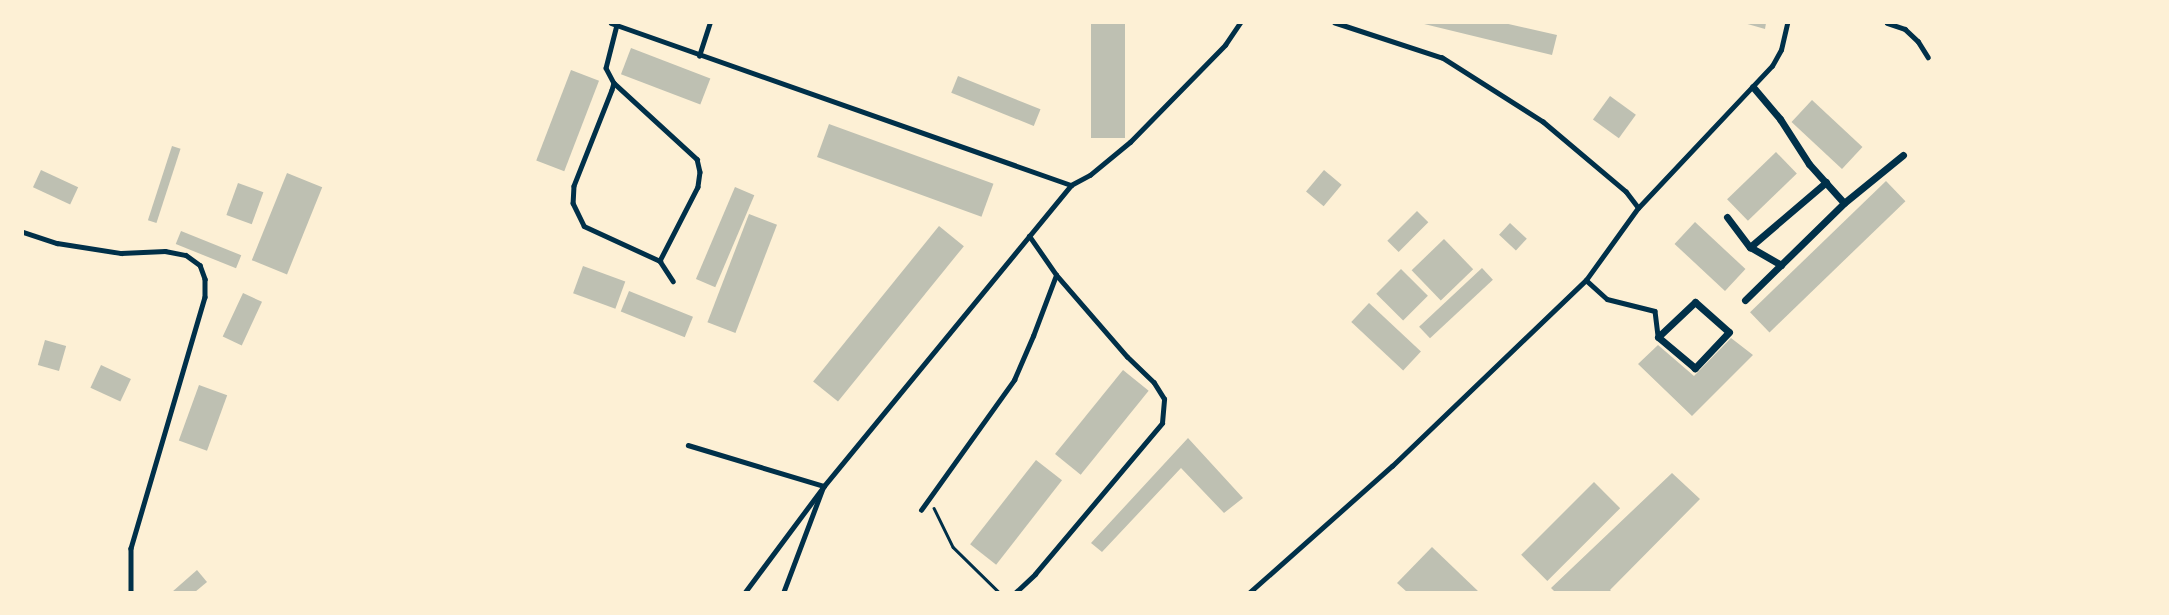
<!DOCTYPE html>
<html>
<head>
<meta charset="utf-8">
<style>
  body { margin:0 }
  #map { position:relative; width:2169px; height:615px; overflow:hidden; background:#fdf0d5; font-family:Roboto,sans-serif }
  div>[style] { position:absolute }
  .building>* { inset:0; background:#bec0b2; transform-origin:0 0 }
  .path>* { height:2.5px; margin:-1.25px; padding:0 1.25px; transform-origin:1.25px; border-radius:1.25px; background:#003049 }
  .service>* { height:4.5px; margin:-2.25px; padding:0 2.25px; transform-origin:2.25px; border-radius:2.25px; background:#003049 }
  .minor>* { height:7px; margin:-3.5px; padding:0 3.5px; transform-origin:3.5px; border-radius:3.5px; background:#003049 }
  span { translate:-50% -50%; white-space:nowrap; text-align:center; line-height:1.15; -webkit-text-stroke:5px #fdf0d5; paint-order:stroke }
  .frame { position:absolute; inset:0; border:24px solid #fdf0d5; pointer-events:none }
</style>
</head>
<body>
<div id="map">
  <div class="building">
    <div style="left:1091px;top:23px;width:34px;height:115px"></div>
    <div style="clip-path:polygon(1420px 23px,1504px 23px,1557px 35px,1552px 55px)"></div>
    <div style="clip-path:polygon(1744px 23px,1766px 23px,1765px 29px)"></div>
    <div style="left:631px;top:48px;width:85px;height:28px;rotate:21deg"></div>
    <div style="left:571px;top:70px;width:30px;height:97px;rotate:21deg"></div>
    <div style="left:958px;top:76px;width:89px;height:18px;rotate:22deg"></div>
    <div style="left:1610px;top:96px;width:32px;height:29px;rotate:36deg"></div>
    <div style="left:1812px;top:100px;width:69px;height:30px;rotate:43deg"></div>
    <div style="left:829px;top:124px;width:175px;height:35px;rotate:20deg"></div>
    <div style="left:172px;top:146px;width:9px;height:78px;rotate:18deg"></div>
    <div style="left:1776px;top:152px;width:30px;height:68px;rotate:46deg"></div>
    <div style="left:41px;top:170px;width:41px;height:19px;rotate:25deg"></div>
    <div style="left:1324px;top:170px;width:23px;height:28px;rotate:40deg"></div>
    <div style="left:287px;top:173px;width:38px;height:94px;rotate:22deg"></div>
    <div style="left:1886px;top:181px;width:28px;height:189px;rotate:46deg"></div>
    <div style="left:238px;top:183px;width:27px;height:34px;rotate:20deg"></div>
    <div style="left:735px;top:187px;width:21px;height:100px;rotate:23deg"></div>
    <div style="left:1417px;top:211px;width:16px;height:42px;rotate:45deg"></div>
    <div style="left:749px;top:214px;width:30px;height:116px;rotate:21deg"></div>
    <div style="left:1695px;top:222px;width:69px;height:30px;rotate:43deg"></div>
    <div style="left:1510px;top:223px;width:23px;height:16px;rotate:43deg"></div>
    <div style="left:939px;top:226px;width:32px;height:200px;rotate:39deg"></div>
    <div style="left:181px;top:231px;width:65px;height:14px;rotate:22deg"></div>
    <div style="left:1444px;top:239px;width:42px;height:45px;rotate:46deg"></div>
    <div style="left:583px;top:266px;width:45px;height:29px;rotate:20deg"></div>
    <div style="left:1482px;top:268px;width:16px;height:86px;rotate:47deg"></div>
    <div style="left:1401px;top:269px;width:38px;height:35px;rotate:45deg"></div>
    <div style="left:629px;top:291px;width:69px;height:22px;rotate:22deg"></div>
    <div style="left:243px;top:293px;width:21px;height:48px;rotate:25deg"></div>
    <div style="left:1369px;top:303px;width:71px;height:26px;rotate:43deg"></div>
    <div style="clip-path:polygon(1731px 338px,1753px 355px,1692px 416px,1638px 364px,1658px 345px,1694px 376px)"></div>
    <div style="left:45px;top:340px;width:22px;height:26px;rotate:16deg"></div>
    <div style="left:101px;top:365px;width:33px;height:25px;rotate:25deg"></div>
    <div style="left:1123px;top:370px;width:33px;height:108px;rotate:39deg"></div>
    <div style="left:199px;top:385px;width:30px;height:59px;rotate:20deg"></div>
    <div style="clip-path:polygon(1188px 438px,1243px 498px,1224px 513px,1181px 468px,1102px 552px,1091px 543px)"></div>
    <div style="left:1036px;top:460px;width:33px;height:107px;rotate:38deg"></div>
    <div style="clip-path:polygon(1672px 473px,1700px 499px,1610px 590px,1612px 592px,1555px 592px,1551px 588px)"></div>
    <div style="left:1594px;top:482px;width:37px;height:103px;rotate:45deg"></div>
    <div style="clip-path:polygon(1432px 547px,1479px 592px,1407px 592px,1397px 583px)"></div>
    <div style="clip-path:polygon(197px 570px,207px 582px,195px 592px,172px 592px)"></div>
  </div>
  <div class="path">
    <div style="left:934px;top:508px;width:43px;rotate:64deg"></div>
    <div style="left:953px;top:547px;width:64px;rotate:44.4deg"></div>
  </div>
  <div class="service">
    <div style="left:611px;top:23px;width:488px;rotate:19.4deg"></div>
    <div style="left:1071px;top:185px;width:21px;rotate:-28deg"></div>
    <div style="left:1090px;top:175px;width:52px;rotate:-39.5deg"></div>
    <div style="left:1130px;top:142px;width:136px;rotate:-45.6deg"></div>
    <div style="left:1225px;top:45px;width:27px;rotate:-56deg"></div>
    <div style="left:1887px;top:23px;width:19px;rotate:18deg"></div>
    <div style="left:1905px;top:29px;width:18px;rotate:43deg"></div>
    <div style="left:1918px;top:41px;width:19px;rotate:58deg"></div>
    <div style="left:617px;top:25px;width:44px;rotate:104.3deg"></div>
    <div style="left:606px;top:68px;width:17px;rotate:62deg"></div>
    <div style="left:614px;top:83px;width:7px;rotate:106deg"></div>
    <div style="left:612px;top:90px;width:103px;rotate:111.6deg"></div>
    <div style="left:574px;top:186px;width:17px;rotate:93deg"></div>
    <div style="left:573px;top:203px;width:25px;rotate:64deg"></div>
    <div style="left:584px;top:226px;width:84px;rotate:24.7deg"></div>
    <div style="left:660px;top:261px;width:24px;rotate:57deg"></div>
    <div style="left:699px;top:56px;width:35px;rotate:-72deg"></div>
    <div style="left:614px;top:83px;width:113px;rotate:42.5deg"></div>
    <div style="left:697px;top:159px;width:13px;rotate:77deg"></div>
    <div style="left:700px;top:172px;width:15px;rotate:98deg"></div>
    <div style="left:698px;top:187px;width:83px;rotate:117.2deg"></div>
    <div style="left:1638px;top:208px;width:195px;rotate:-46.7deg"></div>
    <div style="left:1772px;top:66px;width:18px;rotate:-61deg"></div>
    <div style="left:1781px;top:50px;width:28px;rotate:-77deg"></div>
    <div style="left:23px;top:232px;width:36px;rotate:18deg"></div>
    <div style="left:57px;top:243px;width:65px;rotate:8.9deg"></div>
    <div style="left:121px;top:253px;width:44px;rotate:-2.6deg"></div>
    <div style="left:165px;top:251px;width:21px;rotate:11deg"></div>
    <div style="left:186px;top:255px;width:17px;rotate:36deg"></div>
    <div style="left:200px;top:265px;width:15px;rotate:70deg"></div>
    <div style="left:205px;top:279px;width:18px;rotate:90deg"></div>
    <div style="left:205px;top:297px;width:262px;rotate:106.4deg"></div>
    <div style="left:131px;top:548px;width:44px;rotate:90deg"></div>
    <div style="left:1586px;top:280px;width:28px;rotate:42deg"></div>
    <div style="left:1607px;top:299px;width:49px;rotate:14deg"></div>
    <div style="left:1655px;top:311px;width:26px;rotate:83deg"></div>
    <div style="left:688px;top:445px;width:142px;rotate:16.8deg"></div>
    <div style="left:824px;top:486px;width:113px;rotate:110.7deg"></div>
    <div style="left:921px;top:510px;width:160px;rotate:-54.4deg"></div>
    <div style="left:1014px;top:380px;width:48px;rotate:-66.6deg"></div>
    <div style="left:1033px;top:336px;width:65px;rotate:-69.3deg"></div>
    <div style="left:1056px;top:275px;width:47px;rotate:-124.7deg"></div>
    <div style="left:745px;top:592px;width:132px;rotate:-53.3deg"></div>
    <div style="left:824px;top:486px;width:389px;rotate:-50.6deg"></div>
    <div style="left:1016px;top:592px;width:26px;rotate:-43deg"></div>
    <div style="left:1035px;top:574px;width:197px;rotate:-49.9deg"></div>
    <div style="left:1162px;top:423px;width:24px;rotate:-85deg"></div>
    <div style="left:1164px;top:399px;width:19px;rotate:-122deg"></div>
    <div style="left:1154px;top:383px;width:37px;rotate:-136deg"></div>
    <div style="left:1127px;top:357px;width:108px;rotate:-130.9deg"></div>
    <div style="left:1250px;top:592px;width:190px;rotate:-41.6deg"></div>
    <div style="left:1392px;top:466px;width:269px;rotate:-43.8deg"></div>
    <div style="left:1586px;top:280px;width:89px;rotate:-54.2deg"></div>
    <div style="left:1638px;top:208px;width:20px;rotate:-127deg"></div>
    <div style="left:1626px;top:192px;width:109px;rotate:-139.9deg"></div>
    <div style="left:1543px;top:122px;width:120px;rotate:-147.6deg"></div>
    <div style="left:1442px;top:58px;width:113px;rotate:-161.9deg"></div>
  </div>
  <div class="minor">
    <div style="left:1753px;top:87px;width:42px;rotate:49.8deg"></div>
    <div style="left:1780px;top:119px;width:54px;rotate:57.2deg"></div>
    <div style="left:1809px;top:164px;width:52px;rotate:48.1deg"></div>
    <div style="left:1844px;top:203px;width:76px;rotate:-39.1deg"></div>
    <div style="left:1727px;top:217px;width:38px;rotate:53deg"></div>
    <div style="left:1750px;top:247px;width:36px;rotate:30deg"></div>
    <div style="left:1750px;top:247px;width:100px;rotate:-40.5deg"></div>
    <div style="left:1745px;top:300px;width:139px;rotate:-44.4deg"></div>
    <div style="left:1695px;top:302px;width:45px;rotate:41.4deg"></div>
    <div style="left:1729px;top:332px;width:50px;rotate:133.4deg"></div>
    <div style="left:1695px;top:368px;width:48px;rotate:-140deg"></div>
    <div style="left:1658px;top:337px;width:51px;rotate:-43.4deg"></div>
  </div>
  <div class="frame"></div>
</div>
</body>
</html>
